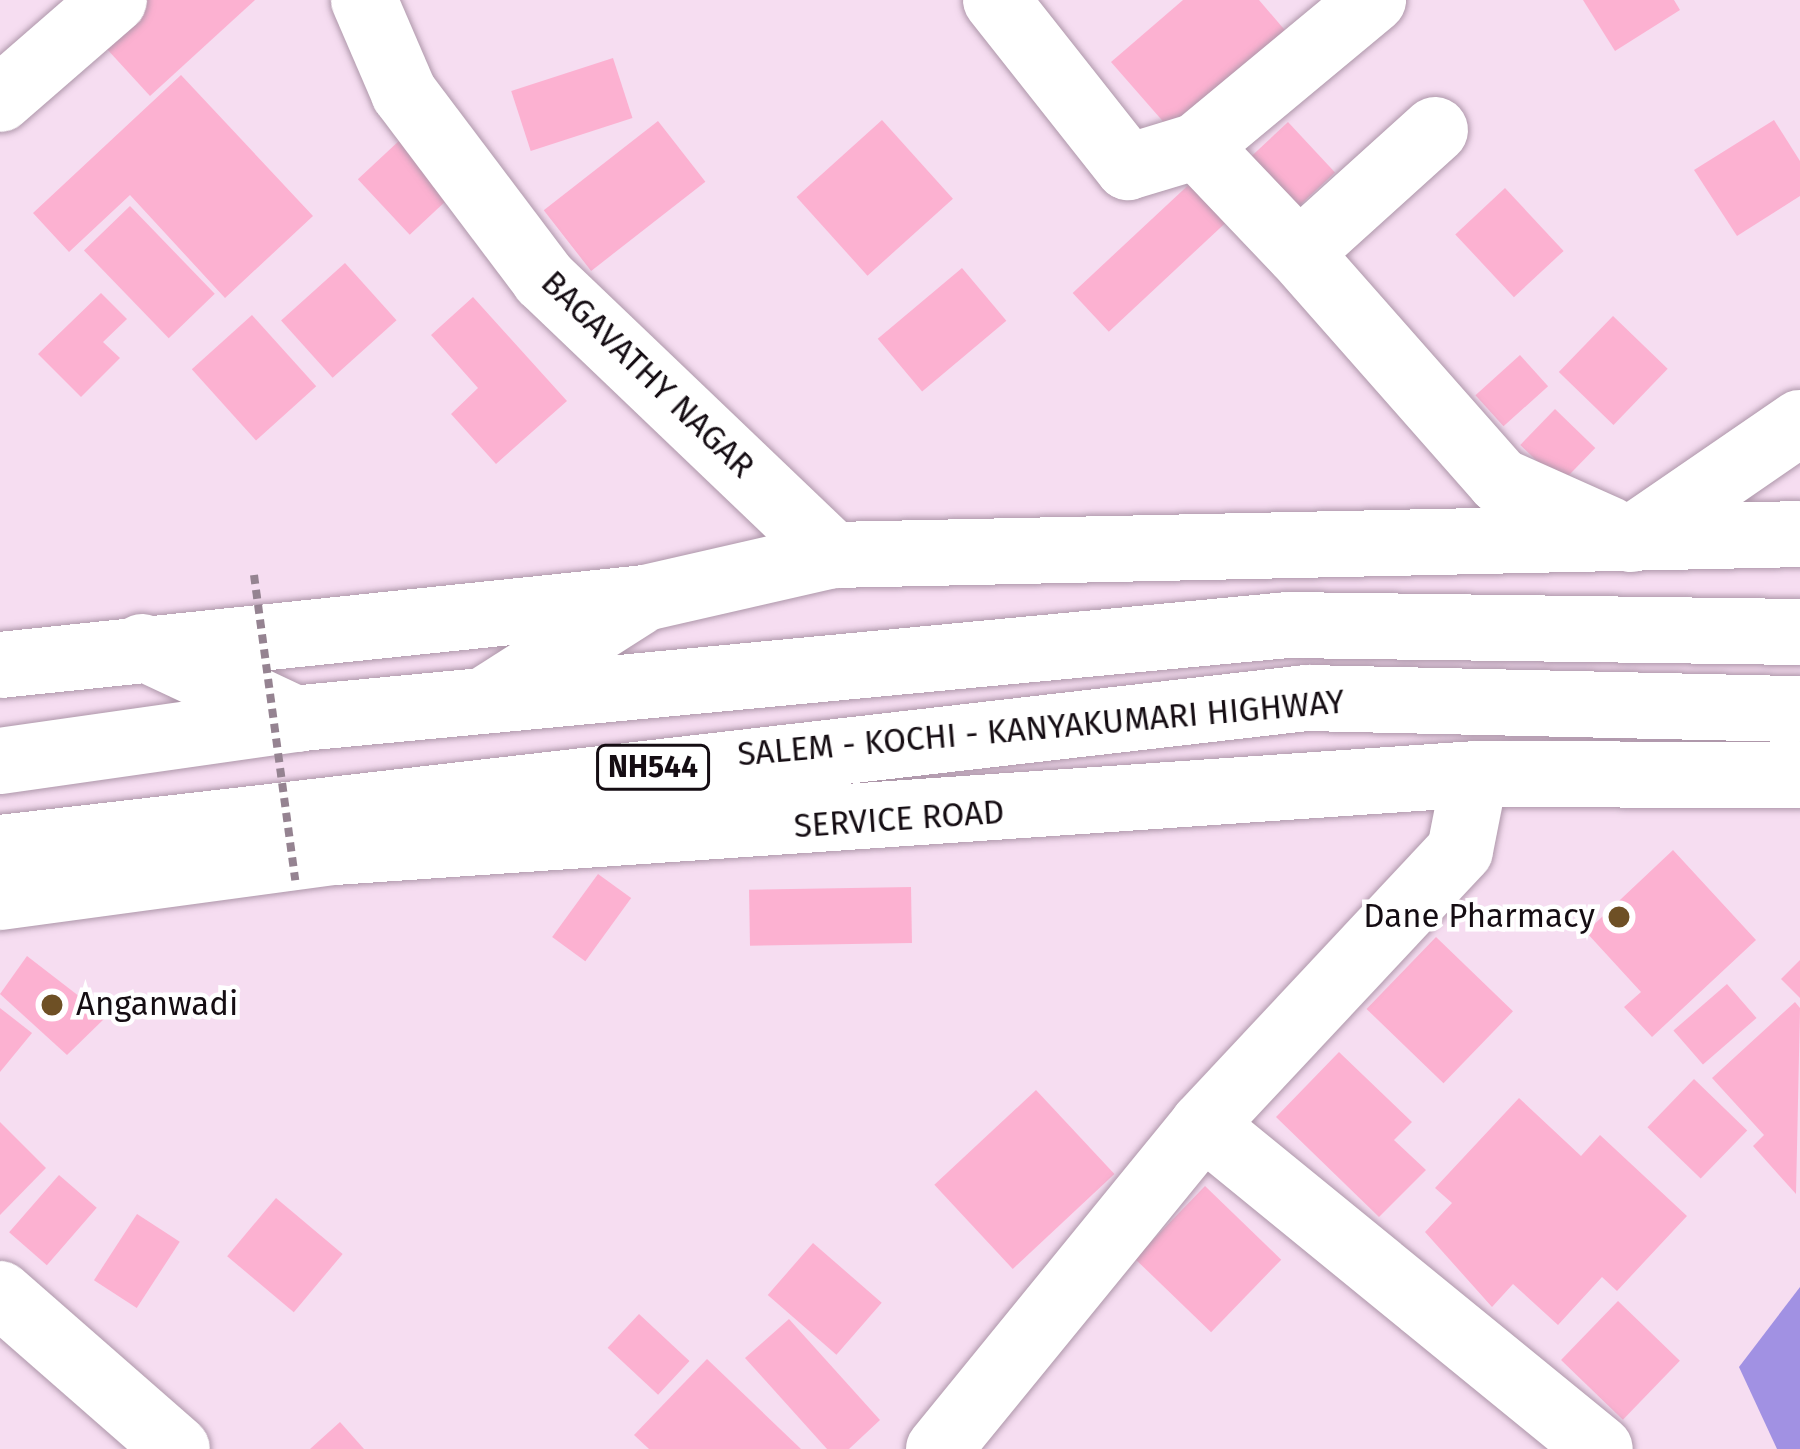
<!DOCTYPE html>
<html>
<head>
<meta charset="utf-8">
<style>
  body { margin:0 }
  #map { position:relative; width:1800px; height:1449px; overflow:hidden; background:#f6ddf1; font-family:"Fira Sans",sans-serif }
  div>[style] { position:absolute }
  .water>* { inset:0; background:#a191e3 }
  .building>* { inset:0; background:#fcb1d1; transform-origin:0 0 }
  .roads { filter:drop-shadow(0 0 3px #ae97aa) drop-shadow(0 0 3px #ae97aa) }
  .minor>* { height:66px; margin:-33px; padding:0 33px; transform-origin:33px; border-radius:33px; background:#fff }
  .highway>* { height:66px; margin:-33px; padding:0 33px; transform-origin:33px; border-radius:33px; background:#fff }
  .path-bridge>* { height:8px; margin-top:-4px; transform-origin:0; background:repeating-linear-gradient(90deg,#958391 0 9px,transparent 0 15px) }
  .dots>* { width:33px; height:33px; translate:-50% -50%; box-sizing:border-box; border:6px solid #fff; border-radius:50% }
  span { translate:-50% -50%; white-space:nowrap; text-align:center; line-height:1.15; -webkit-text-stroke:9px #fff; paint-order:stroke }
  .shield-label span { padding:3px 9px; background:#fff; border:3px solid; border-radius:9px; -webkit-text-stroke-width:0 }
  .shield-label { font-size:30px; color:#150d13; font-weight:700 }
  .street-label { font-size:33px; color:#150d13 }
  .poi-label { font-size:33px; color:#150d13 }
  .right { translate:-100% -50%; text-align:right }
  .left { translate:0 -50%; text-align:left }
</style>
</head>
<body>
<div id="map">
  <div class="water">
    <div style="clip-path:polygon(1800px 1287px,1800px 1449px,1777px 1449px,1739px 1367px)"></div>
  </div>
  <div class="building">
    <div style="clip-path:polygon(134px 0,255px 0,150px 96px,95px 36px)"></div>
    <div style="clip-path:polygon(1183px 0,1259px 0,1289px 35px,1174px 134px,1111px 62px)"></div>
    <div style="clip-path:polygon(1583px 0,1674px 0,1680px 10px,1615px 51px)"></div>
    <div style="left:613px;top:58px;width:63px;height:107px;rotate:72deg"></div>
    <div style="clip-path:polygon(181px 75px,313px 216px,225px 298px,130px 195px,69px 252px,33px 213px)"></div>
    <div style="left:882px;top:120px;width:106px;height:115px;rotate:48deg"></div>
    <div style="clip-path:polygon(1774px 120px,1800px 161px,1800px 196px,1737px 236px,1694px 170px)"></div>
    <div style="left:658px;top:121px;width:77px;height:145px;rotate:52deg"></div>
    <div style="left:1288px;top:122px;width:69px;height:64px;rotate:47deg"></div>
    <div style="left:401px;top:139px;width:76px;height:59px;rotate:47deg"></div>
    <div style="left:1197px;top:177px;width:53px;height:170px;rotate:47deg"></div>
    <div style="left:1505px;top:188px;width:86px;height:68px;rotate:47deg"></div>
    <div style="left:130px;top:206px;width:122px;height:64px;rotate:46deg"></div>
    <div style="left:345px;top:263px;width:77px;height:86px;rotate:48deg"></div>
    <div style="left:962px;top:268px;width:69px;height:110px;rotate:50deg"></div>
    <div style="clip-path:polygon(101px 293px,127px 319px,103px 342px,120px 358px,81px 397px,38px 354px)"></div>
    <div style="clip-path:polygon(473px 297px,567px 401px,496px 464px,451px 414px,478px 388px,431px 335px)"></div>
    <div style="left:252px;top:315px;width:96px;height:81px;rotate:48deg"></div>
    <div style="left:1613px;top:316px;width:76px;height:78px;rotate:44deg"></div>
    <div style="left:1520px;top:355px;width:42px;height:60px;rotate:48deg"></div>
    <div style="left:1555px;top:409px;width:56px;height:50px;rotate:44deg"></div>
    <div style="clip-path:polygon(1673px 850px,1756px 940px,1652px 1037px,1624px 1007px,1641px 992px,1586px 932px)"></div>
    <div style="left:598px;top:874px;width:41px;height:78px;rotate:36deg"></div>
    <div style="left:911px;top:887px;width:56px;height:162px;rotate:89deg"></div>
    <div style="left:1436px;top:937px;width:107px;height:100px;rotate:44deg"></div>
    <div style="clip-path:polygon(27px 956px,106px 1017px,67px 1055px,0 994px)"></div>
    <div style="clip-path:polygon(1800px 960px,1800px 998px,1781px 979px)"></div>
    <div style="left:1727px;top:984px;width:45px;height:71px;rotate:49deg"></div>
    <div style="clip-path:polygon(1795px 1002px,1800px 1008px,1796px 1194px,1753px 1146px,1764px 1135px,1712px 1078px)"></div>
    <div style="clip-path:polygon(0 1008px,32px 1033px,0 1072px)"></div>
    <div style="clip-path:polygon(1339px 1052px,1412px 1122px,1394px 1140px,1426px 1170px,1379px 1217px,1276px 1117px)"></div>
    <div style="left:1694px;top:1079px;width:74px;height:67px;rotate:44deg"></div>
    <div style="left:1036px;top:1090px;width:115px;height:139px;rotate:47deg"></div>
    <div style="clip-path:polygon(1519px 1098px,1581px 1156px,1600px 1135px,1687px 1216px,1617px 1291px,1602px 1277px,1558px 1325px,1513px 1284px,1492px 1307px,1425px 1232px,1452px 1203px,1435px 1188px)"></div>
    <div style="clip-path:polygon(0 1122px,46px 1168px,0 1215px)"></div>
    <div style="left:59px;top:1175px;width:50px;height:76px;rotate:41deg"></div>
    <div style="left:1205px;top:1186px;width:106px;height:101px;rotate:44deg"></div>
    <div style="left:276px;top:1198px;width:87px;height:76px;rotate:40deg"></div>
    <div style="left:137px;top:1214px;width:51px;height:79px;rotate:33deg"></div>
    <div style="left:813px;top:1243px;width:91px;height:69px;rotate:41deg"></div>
    <div style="left:1618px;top:1301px;width:86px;height:82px;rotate:44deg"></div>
    <div style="left:639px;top:1314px;width:69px;height:46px;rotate:43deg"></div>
    <div style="clip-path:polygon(789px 1319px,880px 1420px,849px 1449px,827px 1449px,745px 1358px)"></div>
    <div style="clip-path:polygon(707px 1359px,801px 1449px,649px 1449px,634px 1435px)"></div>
    <div style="clip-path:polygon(340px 1422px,364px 1449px,310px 1449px)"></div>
  </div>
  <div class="roads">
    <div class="minor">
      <div style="left:364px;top:0;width:101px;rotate:66.7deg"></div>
      <div style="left:404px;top:93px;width:233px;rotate:53deg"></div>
      <div style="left:544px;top:279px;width:400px;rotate:43.7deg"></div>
      <div style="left:996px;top:0;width:213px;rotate:51.7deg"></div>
      <div style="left:1128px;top:167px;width:72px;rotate:-16.9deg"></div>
      <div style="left:1197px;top:146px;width:229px;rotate:-39.7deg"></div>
      <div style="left:0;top:99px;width:151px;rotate:-41deg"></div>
      <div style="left:1435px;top:130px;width:183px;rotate:137.9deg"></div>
      <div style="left:1299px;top:253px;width:304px;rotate:48.6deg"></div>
      <div style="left:1500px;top:481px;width:120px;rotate:24deg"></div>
      <div style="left:1197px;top:146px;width:148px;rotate:46.4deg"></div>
      <div style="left:1631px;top:539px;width:205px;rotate:-34.5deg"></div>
      <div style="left:0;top:665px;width:648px;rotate:-5.93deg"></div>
      <div style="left:645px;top:598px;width:193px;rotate:-12.9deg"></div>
      <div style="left:833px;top:555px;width:967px;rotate:-1.24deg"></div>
      <div style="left:485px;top:700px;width:180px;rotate:-32.5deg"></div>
      <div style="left:0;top:897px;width:338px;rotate:-7.7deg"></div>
      <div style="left:335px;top:852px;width:1143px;rotate:-3.91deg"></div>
      <div style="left:1475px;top:774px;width:325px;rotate:0.2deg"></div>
      <div style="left:1203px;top:1125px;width:512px;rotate:39.22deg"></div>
      <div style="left:0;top:1294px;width:235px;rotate:41.2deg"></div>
      <div style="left:939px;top:1449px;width:418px;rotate:-50.8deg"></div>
      <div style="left:1203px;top:1125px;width:376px;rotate:-46.9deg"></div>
      <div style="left:1460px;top:850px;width:77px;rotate:-78.8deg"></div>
    </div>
    <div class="highway">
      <div style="left:142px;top:647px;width:170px;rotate:25.1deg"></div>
      <div style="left:0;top:761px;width:305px;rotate:-8.1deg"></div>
      <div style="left:302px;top:718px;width:989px;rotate:-5.39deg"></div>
      <div style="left:1287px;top:625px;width:513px;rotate:0.78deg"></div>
      <div style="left:0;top:848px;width:1316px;rotate:-6.55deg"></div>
      <div style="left:1307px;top:698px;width:493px;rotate:1.3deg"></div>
    </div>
  </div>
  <div class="path-bridge">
    <div style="left:254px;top:575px;width:308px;rotate:82.3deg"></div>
  </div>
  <div class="dots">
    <div style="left:1619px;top:917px;background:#6e5025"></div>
    <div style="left:52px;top:1005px;background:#6e5025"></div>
  </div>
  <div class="shield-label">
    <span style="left:653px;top:767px">NH544</span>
  </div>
  <div class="street-label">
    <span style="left:647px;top:375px;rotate:44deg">BAGAVATHY NAGAR</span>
    <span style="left:1041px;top:729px;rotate:-5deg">SALEM - KOCHI - KANYAKUMARI HIGHWAY</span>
    <span style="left:899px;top:820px;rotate:-4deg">SERVICE ROAD</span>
  </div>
  <div class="poi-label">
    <span class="right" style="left:1595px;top:917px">Dane Pharmacy</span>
    <span class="left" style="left:76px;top:1005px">Anganwadi</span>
  </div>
</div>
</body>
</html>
